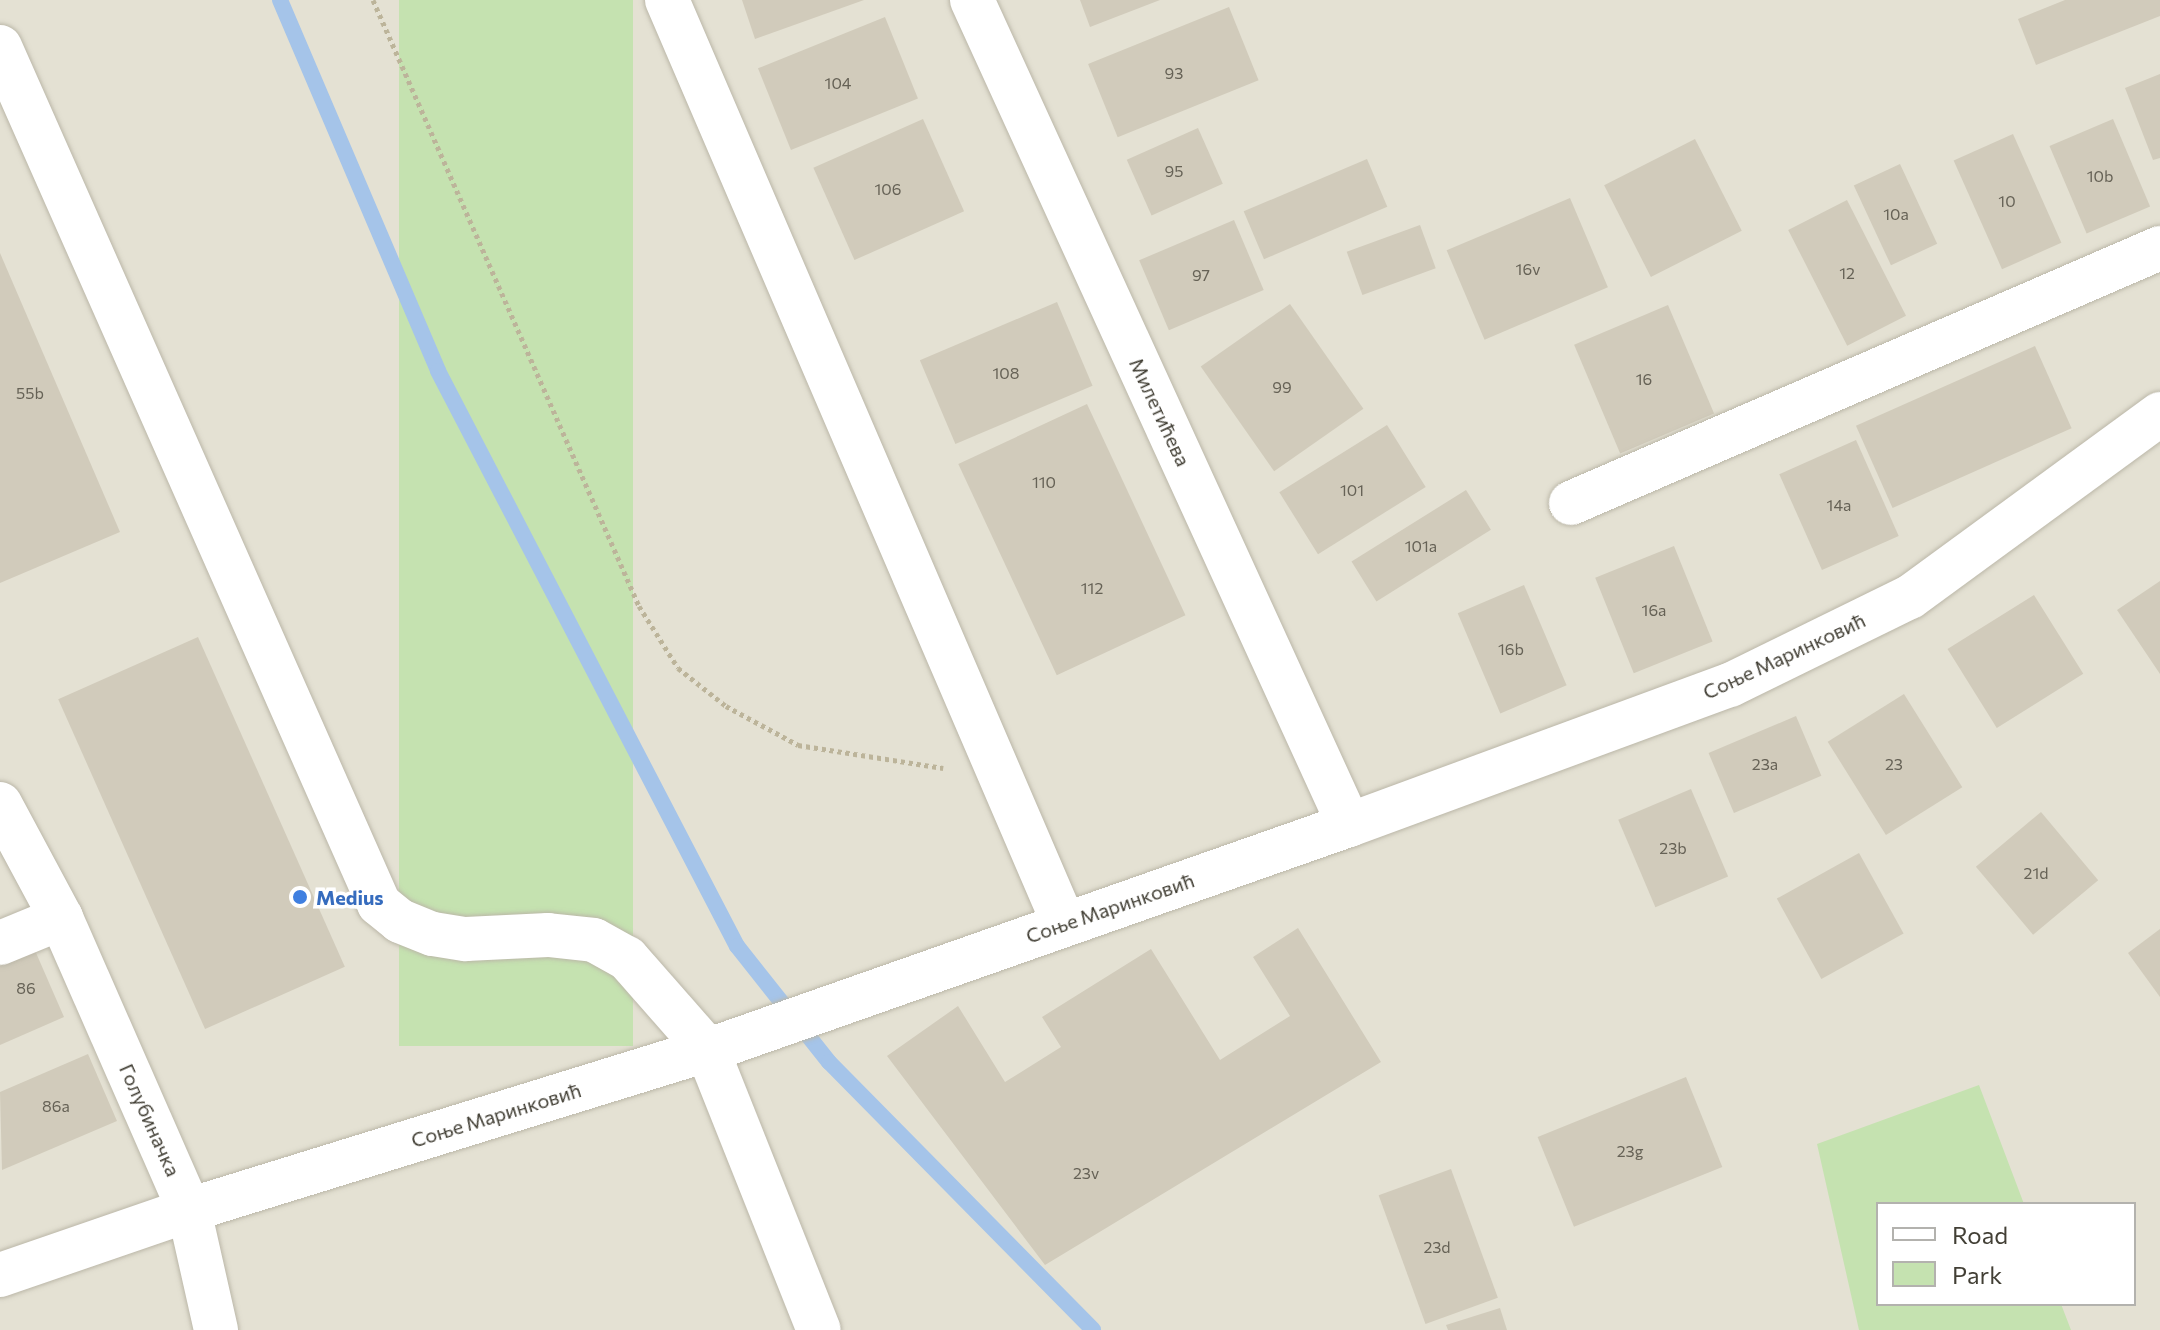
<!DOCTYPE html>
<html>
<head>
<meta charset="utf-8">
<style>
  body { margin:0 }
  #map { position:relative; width:2160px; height:1330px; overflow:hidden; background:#f1efe4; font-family:Commissioner,sans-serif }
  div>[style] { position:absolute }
  .residential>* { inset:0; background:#e4e1d3 }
  .green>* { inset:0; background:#c5e2b0; transform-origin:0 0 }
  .stream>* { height:16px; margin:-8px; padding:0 8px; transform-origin:8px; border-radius:8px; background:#a5c4e9 }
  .building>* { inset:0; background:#d1cbbb; transform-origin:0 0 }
  .path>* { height:5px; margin-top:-2.5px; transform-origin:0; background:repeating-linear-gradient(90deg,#bcb49a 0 4px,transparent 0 8px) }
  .roads { filter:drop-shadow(0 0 2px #bbb7a8) drop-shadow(0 0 2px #bbb7a8) }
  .minor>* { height:44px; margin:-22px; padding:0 22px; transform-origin:22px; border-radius:22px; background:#fff }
  .dots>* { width:22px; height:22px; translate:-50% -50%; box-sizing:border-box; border:4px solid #fff; border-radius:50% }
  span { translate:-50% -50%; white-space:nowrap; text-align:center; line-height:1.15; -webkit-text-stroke:7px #fff; paint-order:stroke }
  .number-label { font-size:16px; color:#666256 }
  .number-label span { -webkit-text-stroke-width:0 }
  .street-label { font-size:20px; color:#423f35 }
  .shop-label { font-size:20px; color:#366cbe; font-weight:700 }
  .left { translate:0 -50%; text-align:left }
  .legend { position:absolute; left:1876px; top:1202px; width:260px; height:104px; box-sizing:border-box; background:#fff; border:2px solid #b3b2ae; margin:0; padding:10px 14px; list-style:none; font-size:24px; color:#423f35 }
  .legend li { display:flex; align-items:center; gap:16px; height:40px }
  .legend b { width:40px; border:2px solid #b3b2ae }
</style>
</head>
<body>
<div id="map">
  <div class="residential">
    <div style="clip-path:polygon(evenodd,0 0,2160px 0,2160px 1330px,0 1330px,0 0,1878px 1204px,2134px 1204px,2134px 1304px,1878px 1304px,1878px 1204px)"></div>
  </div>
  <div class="green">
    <div style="left:399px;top:0;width:234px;height:1046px"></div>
    <div style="clip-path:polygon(1979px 1085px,2024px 1204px,1878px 1204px,1878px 1304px,2061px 1304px,2071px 1330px,1859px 1330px,1817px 1144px)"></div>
  </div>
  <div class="stream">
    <div style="left:280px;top:0;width:403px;rotate:66.9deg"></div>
    <div style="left:438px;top:371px;width:648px;rotate:62.53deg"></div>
    <div style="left:737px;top:946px;width:148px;rotate:51.6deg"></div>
    <div style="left:829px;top:1062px;width:376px;rotate:45.4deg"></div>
  </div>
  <div class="building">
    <div style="clip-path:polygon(742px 0,864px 0,755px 39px)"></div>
    <div style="clip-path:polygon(1080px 0,1160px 0,1090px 27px)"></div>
    <div style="clip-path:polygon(2065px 0,2160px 0,2160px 16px,2036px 65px,2018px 19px)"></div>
    <div style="left:1229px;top:7px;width:79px;height:152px;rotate:68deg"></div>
    <div style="left:885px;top:17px;width:88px;height:137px;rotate:68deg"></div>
    <div style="clip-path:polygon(2160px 74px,2160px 158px,2153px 160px,2125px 88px)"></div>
    <div style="left:923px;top:119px;width:101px;height:120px;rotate:66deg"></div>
    <div style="left:2113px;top:119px;width:95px;height:69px;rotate:67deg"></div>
    <div style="left:1198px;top:128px;width:61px;height:78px;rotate:66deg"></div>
    <div style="left:2013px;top:134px;width:119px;height:65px;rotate:66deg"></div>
    <div style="left:1695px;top:139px;width:103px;height:102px;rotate:63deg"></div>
    <div style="left:1367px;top:159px;width:52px;height:134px;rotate:67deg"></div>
    <div style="left:1900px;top:164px;width:88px;height:51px;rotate:65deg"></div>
    <div style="left:1570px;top:198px;width:97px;height:134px;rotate:67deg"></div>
    <div style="left:1847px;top:200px;width:130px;height:66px;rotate:63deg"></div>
    <div style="left:1234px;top:220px;width:76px;height:103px;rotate:67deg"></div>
    <div style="left:1420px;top:225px;width:46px;height:78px;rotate:70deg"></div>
    <div style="clip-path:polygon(0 253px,120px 532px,0 583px)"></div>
    <div style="left:1057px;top:302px;width:91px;height:149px;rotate:67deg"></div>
    <div style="left:1290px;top:304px;width:128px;height:109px;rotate:55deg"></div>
    <div style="left:1668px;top:305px;width:118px;height:102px;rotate:67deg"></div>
    <div style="left:2035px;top:346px;width:90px;height:196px;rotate:66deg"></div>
    <div style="left:1087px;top:404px;width:233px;height:142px;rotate:65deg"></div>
    <div style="left:1387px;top:425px;width:73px;height:127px;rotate:58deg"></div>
    <div style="left:1856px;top:440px;width:105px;height:84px;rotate:66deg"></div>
    <div style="left:1466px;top:490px;width:47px;height:135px;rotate:58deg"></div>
    <div style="left:1674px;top:546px;width:103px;height:85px;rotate:68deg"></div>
    <div style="clip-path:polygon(2160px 581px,2160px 674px,2117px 610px)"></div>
    <div style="left:1524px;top:585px;width:109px;height:72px;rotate:67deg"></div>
    <div style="left:2034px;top:595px;width:93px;height:102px;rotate:58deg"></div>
    <div style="left:198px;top:637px;width:361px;height:153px;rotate:66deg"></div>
    <div style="left:1904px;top:694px;width:110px;height:90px;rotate:58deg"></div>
    <div style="left:1796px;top:716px;width:65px;height:95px;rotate:67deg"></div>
    <div style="left:1691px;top:789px;width:95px;height:79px;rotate:67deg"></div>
    <div style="left:2041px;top:812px;width:89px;height:85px;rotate:50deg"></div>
    <div style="left:1859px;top:853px;width:92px;height:94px;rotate:61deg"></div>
    <div style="clip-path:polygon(1298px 928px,1381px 1062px,1045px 1265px,887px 1056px,958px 1006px,1005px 1082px,1061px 1047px,1042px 1017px,1151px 949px,1220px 1060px,1290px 1016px,1253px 957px)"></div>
    <div style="clip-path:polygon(2160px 929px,2160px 997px,2128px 953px)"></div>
    <div style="clip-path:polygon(33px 946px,64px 1017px,0 1045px,0 960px)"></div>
    <div style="clip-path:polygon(88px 1054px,117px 1121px,2px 1170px,0 1092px)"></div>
    <div style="left:1686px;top:1077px;width:97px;height:160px;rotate:68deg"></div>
    <div style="left:1451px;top:1169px;width:137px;height:77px;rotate:70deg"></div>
    <div style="clip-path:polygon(1500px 1308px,1507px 1330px,1448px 1330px,1446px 1325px)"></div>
  </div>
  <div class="path">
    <div style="left:373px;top:0;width:662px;rotate:66.3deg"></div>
    <div style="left:639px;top:606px;width:73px;rotate:57.8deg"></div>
    <div style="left:678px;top:668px;width:61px;rotate:38.4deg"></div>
    <div style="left:726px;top:706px;width:82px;rotate:28.4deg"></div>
    <div style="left:798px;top:745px;width:147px;rotate:9deg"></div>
  </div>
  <div class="roads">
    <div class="minor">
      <div style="left:667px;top:0;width:1006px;rotate:66.75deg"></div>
      <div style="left:972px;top:0;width:907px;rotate:65.44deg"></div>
      <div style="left:0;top:47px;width:937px;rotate:66.14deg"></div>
      <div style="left:379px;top:904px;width:27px;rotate:39deg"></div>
      <div style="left:400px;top:921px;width:35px;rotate:22deg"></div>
      <div style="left:433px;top:934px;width:33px;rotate:9deg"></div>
      <div style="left:466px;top:939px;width:82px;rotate:-2.8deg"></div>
      <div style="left:548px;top:935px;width:46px;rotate:6.2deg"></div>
      <div style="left:594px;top:940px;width:38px;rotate:29deg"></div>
      <div style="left:627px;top:958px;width:121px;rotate:48.7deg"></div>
      <div style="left:707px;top:1049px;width:302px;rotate:68.3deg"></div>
      <div style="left:1571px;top:503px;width:642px;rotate:-23.41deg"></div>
      <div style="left:0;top:804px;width:129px;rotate:61.8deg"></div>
      <div style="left:61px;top:918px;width:319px;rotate:66.3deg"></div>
      <div style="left:189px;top:1210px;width:123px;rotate:77.3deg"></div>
      <div style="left:0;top:943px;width:66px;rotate:-22.3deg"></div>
      <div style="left:0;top:1275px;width:200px;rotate:-19deg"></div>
      <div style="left:189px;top:1210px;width:562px;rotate:-17.18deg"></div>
      <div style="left:726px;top:1044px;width:660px;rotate:-19.37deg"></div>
      <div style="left:1349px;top:825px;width:406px;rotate:-20.2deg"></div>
      <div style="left:1730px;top:685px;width:200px;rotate:-26.1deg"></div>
      <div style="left:1910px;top:597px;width:310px;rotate:-36.2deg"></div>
    </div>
  </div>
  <div class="dots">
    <div style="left:300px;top:897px;background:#3f7fe0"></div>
  </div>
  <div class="number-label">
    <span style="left:1174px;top:73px">93</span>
    <span style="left:838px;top:83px">104</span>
    <span style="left:1174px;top:171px">95</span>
    <span style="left:2100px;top:176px">10b</span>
    <span style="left:888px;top:189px">106</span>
    <span style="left:2007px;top:201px">10</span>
    <span style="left:1896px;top:214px">10a</span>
    <span style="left:1528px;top:269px">16v</span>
    <span style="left:1847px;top:273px">12</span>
    <span style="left:1201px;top:275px">97</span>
    <span style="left:1006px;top:373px">108</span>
    <span style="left:1644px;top:379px">16</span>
    <span style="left:1282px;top:387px">99</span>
    <span style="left:30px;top:393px">55b</span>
    <span style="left:1044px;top:482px">110</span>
    <span style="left:1352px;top:490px">101</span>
    <span style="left:1839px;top:505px">14a</span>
    <span style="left:1421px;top:546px">101a</span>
    <span style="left:1092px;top:588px">112</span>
    <span style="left:1654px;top:610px">16a</span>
    <span style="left:1511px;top:649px">16b</span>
    <span style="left:1765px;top:764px">23a</span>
    <span style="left:1894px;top:764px">23</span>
    <span style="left:1673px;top:848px">23b</span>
    <span style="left:2036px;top:873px">21d</span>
    <span style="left:26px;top:988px">86</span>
    <span style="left:56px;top:1106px">86a</span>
    <span style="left:1630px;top:1151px">23g</span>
    <span style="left:1086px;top:1173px">23v</span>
    <span style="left:1437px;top:1247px">23d</span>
  </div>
  <div class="street-label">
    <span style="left:1160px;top:412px;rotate:65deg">Милетићева</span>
    <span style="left:1784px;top:656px;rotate:-25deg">Соње Маринковић</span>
    <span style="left:1110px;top:908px;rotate:-19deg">Соње Маринковић</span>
    <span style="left:496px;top:1115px;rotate:-17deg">Соње Маринковић</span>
    <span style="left:150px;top:1120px;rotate:66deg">Голубиначка</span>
  </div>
  <div class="shop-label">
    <span class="left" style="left:316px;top:897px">Medius</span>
  </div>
  <ul class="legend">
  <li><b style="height:10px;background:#fff"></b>Road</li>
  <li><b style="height:22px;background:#c5e2b0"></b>Park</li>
  </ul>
</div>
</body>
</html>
